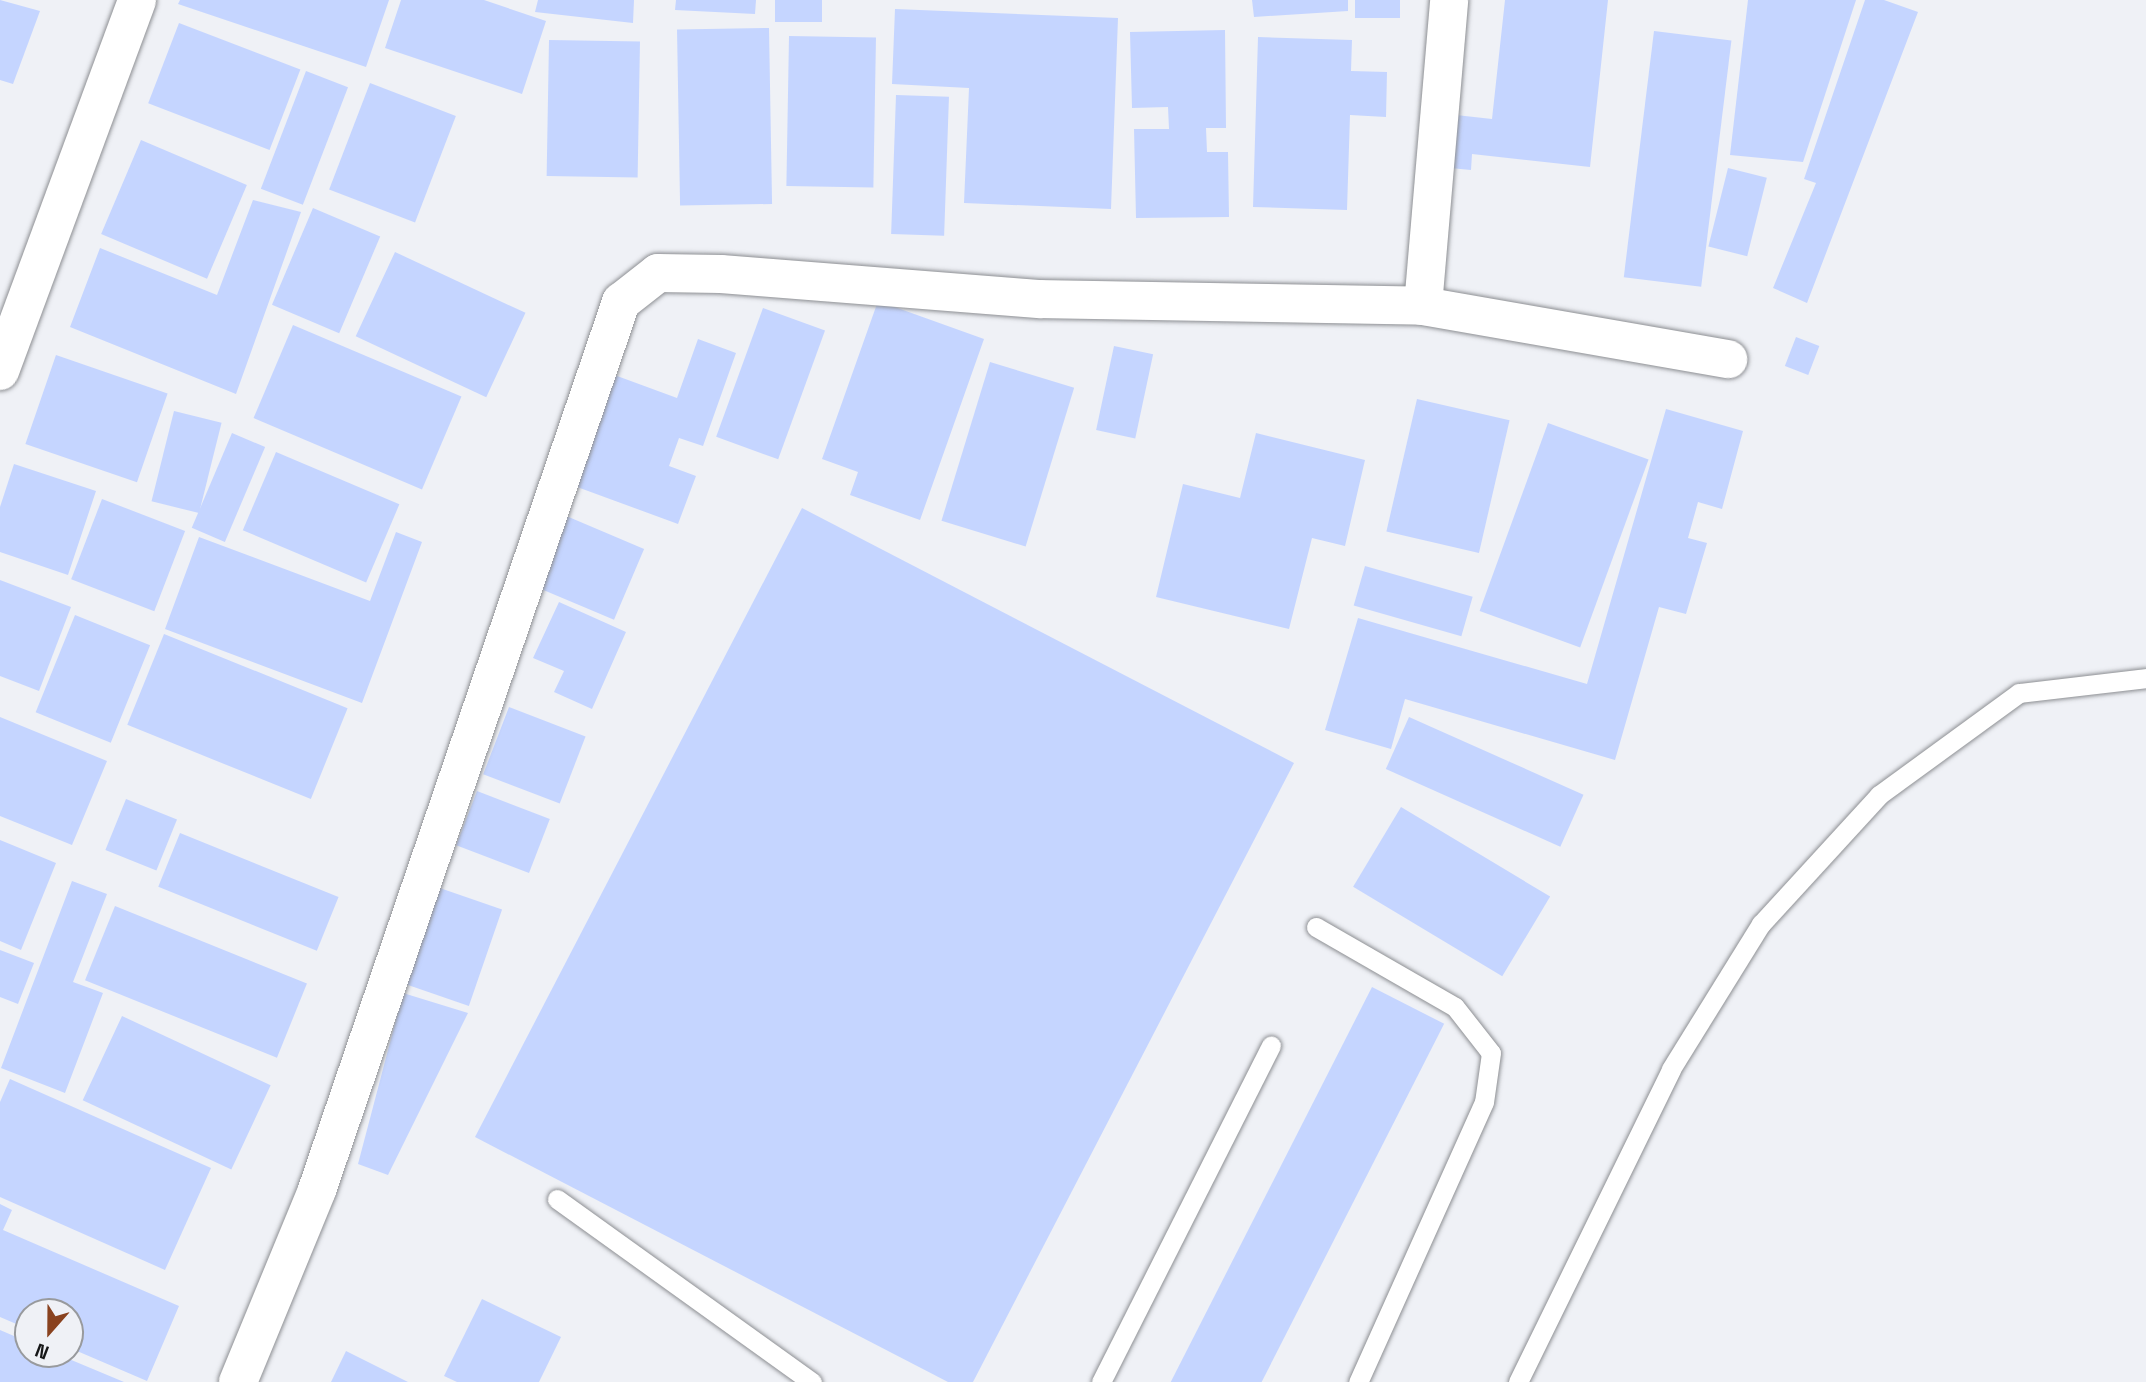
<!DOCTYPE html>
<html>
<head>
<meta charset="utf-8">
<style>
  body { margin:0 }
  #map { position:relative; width:2146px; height:1382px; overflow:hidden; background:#eff1f6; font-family:"Space Grotesk",sans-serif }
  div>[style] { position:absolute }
  .building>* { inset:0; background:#c5d5ff; transform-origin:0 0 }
  .roads { filter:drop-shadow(0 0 2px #8d8f93) drop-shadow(0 0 2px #8d8f93) }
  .lane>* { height:19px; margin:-9.5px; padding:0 9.5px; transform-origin:9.5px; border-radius:9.5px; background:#fff }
  .street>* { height:38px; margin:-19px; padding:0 19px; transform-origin:19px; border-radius:19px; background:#fff }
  span { translate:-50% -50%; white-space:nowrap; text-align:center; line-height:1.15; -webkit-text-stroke:5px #eff1f6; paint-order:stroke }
  .north { position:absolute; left:14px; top:1298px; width:70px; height:70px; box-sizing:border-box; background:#eff1f6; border:2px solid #989a9d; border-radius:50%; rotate:201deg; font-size:19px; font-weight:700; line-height:28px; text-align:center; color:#161718 }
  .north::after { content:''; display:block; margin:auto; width:24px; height:32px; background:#89421f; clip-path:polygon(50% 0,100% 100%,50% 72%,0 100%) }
</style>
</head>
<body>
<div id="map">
  <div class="building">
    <div style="clip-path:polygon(0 0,40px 11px,13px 84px,0 80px)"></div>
    <div style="clip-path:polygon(180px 0,389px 0,366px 67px,178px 4px)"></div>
    <div style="clip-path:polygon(401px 0,484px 0,546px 21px,522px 94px,385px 48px)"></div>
    <div style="clip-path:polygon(538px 0,634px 0,633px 23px,535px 12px)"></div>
    <div style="clip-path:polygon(676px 0,756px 0,755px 14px,675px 10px)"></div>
    <div style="left:775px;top:0;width:47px;height:22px"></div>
    <div style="clip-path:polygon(1252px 0,1348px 0,1348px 11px,1254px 17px)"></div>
    <div style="left:1355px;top:0;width:45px;height:18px"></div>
    <div style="clip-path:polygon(1505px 0,1608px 0,1590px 167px,1472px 154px,1471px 170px,1450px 168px,1456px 115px,1492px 119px)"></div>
    <div style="clip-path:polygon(1748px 0,1856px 0,1803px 162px,1730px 155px)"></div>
    <div style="clip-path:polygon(1865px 0,1884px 0,1918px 12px,1807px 303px,1773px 288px,1816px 183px,1804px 179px)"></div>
    <div style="clip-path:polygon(895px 9px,1118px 18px,1111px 209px,964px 203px,969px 88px,892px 84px)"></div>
    <div style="left:179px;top:23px;width:130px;height:86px;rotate:21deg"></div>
    <div style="left:769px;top:28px;width:176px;height:92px;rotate:89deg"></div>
    <div style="clip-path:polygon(1225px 30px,1226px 128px,1206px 128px,1207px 152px,1228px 152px,1229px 217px,1136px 218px,1134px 129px,1169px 129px,1168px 107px,1132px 108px,1130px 32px)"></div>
    <div style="left:1654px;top:31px;width:78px;height:248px;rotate:7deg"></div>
    <div style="left:789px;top:36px;width:87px;height:150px;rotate:1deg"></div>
    <div style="clip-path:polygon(1258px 37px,1352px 40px,1351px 71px,1387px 72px,1386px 117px,1350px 115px,1347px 210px,1253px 207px)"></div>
    <div style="left:549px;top:40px;width:91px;height:136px;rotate:1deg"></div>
    <div style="left:306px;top:71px;width:45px;height:126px;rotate:21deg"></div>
    <div style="left:370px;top:83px;width:92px;height:114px;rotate:21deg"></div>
    <div style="left:896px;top:95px;width:53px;height:139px;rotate:2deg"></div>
    <div style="left:141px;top:140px;width:115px;height:102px;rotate:23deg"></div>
    <div style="left:1728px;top:168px;width:40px;height:81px;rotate:14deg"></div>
    <div style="clip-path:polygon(253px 200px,301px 212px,236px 394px,70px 327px,100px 248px,217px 295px)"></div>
    <div style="left:313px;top:208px;width:73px;height:105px;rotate:23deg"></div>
    <div style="left:395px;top:252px;width:144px;height:93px;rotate:25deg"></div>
    <div style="clip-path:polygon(878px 301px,984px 339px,920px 520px,850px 495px,858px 472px,822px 459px)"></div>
    <div style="left:763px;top:308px;width:66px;height:137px;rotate:20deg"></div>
    <div style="left:293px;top:325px;width:183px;height:101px;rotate:23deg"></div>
    <div style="left:1796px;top:337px;width:25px;height:31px;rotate:21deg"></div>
    <div style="clip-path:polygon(698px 339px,736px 353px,703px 446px,679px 438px,669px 466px,696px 476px,678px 524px,569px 484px,609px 373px,677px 398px)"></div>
    <div style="left:1114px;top:346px;width:40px;height:86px;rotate:12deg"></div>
    <div style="left:56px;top:355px;width:118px;height:94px;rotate:19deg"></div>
    <div style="left:990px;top:362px;width:88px;height:166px;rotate:17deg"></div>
    <div style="left:1417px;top:399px;width:95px;height:136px;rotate:13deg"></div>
    <div style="clip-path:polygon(1666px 409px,1743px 431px,1722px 509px,1698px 502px,1688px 538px,1707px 543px,1686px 614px,1659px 607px,1615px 760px,1405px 699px,1391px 749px,1325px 730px,1358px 618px,1587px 684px)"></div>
    <div style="left:174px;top:411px;width:49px;height:93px;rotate:14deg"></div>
    <div style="left:1548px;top:423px;width:107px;height:200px;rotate:20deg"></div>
    <div style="left:232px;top:433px;width:36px;height:103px;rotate:23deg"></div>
    <div style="clip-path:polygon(1256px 433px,1365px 460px,1345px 546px,1312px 538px,1289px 629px,1156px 597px,1183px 484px,1240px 498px)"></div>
    <div style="left:276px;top:452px;width:134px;height:85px;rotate:23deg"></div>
    <div style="clip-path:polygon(14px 464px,96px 491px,68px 575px,0 552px,0 507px)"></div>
    <div style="left:102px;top:499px;width:89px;height:86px;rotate:21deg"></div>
    <div style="clip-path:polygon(802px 508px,1294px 763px,973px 1382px,948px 1382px,475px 1137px)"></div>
    <div style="left:564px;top:515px;width:87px;height:77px;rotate:23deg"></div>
    <div style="clip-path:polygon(396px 532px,422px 542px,362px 703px,165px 629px,199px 537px,370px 601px)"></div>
    <div style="left:1365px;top:566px;width:112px;height:41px;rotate:16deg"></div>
    <div style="clip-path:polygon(0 580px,71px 607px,39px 691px,0 676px)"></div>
    <div style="clip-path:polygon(559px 602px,626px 632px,592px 709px,554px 692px,564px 671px,533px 658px)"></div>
    <div style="left:75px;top:615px;width:81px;height:105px;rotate:22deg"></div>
    <div style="left:164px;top:634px;width:198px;height:98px;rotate:22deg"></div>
    <div style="left:509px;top:707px;width:82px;height:72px;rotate:21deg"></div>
    <div style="clip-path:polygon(0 717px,107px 761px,72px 845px,0 816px)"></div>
    <div style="left:1409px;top:717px;width:191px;height:57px;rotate:24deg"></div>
    <div style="left:477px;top:791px;width:78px;height:58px;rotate:21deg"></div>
    <div style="left:126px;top:799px;width:55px;height:55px;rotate:22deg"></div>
    <div style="left:1401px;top:807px;width:174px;height:93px;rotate:31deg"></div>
    <div style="left:180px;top:833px;width:171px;height:58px;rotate:22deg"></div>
    <div style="clip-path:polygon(0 840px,56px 863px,21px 950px,0 941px)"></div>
    <div style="clip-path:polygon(72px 881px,107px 894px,73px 982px,103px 993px,65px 1093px,1px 1068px)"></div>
    <div style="left:434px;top:886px;width:72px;height:102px;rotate:19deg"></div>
    <div style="left:115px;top:906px;width:207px;height:80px;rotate:22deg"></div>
    <div style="clip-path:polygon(0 950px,34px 963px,18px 1004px,0 997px)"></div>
    <div style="left:1372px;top:987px;width:81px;height:445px;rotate:27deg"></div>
    <div style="clip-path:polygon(403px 993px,468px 1013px,388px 1175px,358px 1164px)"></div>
    <div style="left:122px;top:1016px;width:164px;height:93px;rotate:25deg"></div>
    <div style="clip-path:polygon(10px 1079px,211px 1168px,165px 1270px,0 1197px,0 1102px)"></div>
    <div style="clip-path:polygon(0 1204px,12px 1210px,3px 1230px,179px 1306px,147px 1381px,70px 1348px,70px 1312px,28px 1312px,28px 1329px,0 1317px)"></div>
    <div style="clip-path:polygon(482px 1299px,561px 1337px,539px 1382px,457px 1382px,444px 1376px)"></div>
    <div style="clip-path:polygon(0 1330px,28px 1342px,28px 1354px,57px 1354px,124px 1382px,0 1382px)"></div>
    <div style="clip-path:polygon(346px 1351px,408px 1382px,331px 1382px)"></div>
  </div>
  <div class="roads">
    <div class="lane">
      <div style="left:1316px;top:927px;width:160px;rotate:29.9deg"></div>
      <div style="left:1455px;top:1007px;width:58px;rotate:52deg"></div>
      <div style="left:1491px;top:1053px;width:49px;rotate:98.1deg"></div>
      <div style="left:1484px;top:1102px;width:307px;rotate:114.2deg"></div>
      <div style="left:557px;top:1199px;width:314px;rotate:35.7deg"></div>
      <div style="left:1101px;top:1382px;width:377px;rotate:-63.2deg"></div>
      <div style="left:1518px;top:1382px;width:348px;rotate:-63.9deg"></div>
      <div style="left:1671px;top:1069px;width:171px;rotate:-58.2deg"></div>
      <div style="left:1761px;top:924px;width:175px;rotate:-47.5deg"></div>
      <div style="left:1879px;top:795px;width:173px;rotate:-36.1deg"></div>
      <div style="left:2019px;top:693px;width:128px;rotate:-6.7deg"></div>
    </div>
    <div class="street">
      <div style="left:1423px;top:306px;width:307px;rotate:-85.1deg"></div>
      <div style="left:0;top:371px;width:395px;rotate:-69.7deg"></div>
      <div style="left:238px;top:1382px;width:208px;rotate:-67.6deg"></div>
      <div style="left:317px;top:1190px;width:939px;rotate:-71.1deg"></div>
      <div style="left:621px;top:302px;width:47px;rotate:-38.1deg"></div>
      <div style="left:658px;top:273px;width:63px;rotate:0.9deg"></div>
      <div style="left:721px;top:274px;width:321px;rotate:4.5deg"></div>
      <div style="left:1041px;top:299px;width:382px;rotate:1deg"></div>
      <div style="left:1423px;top:306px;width:310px;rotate:9.9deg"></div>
    </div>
  </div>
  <div class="north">N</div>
</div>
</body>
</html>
